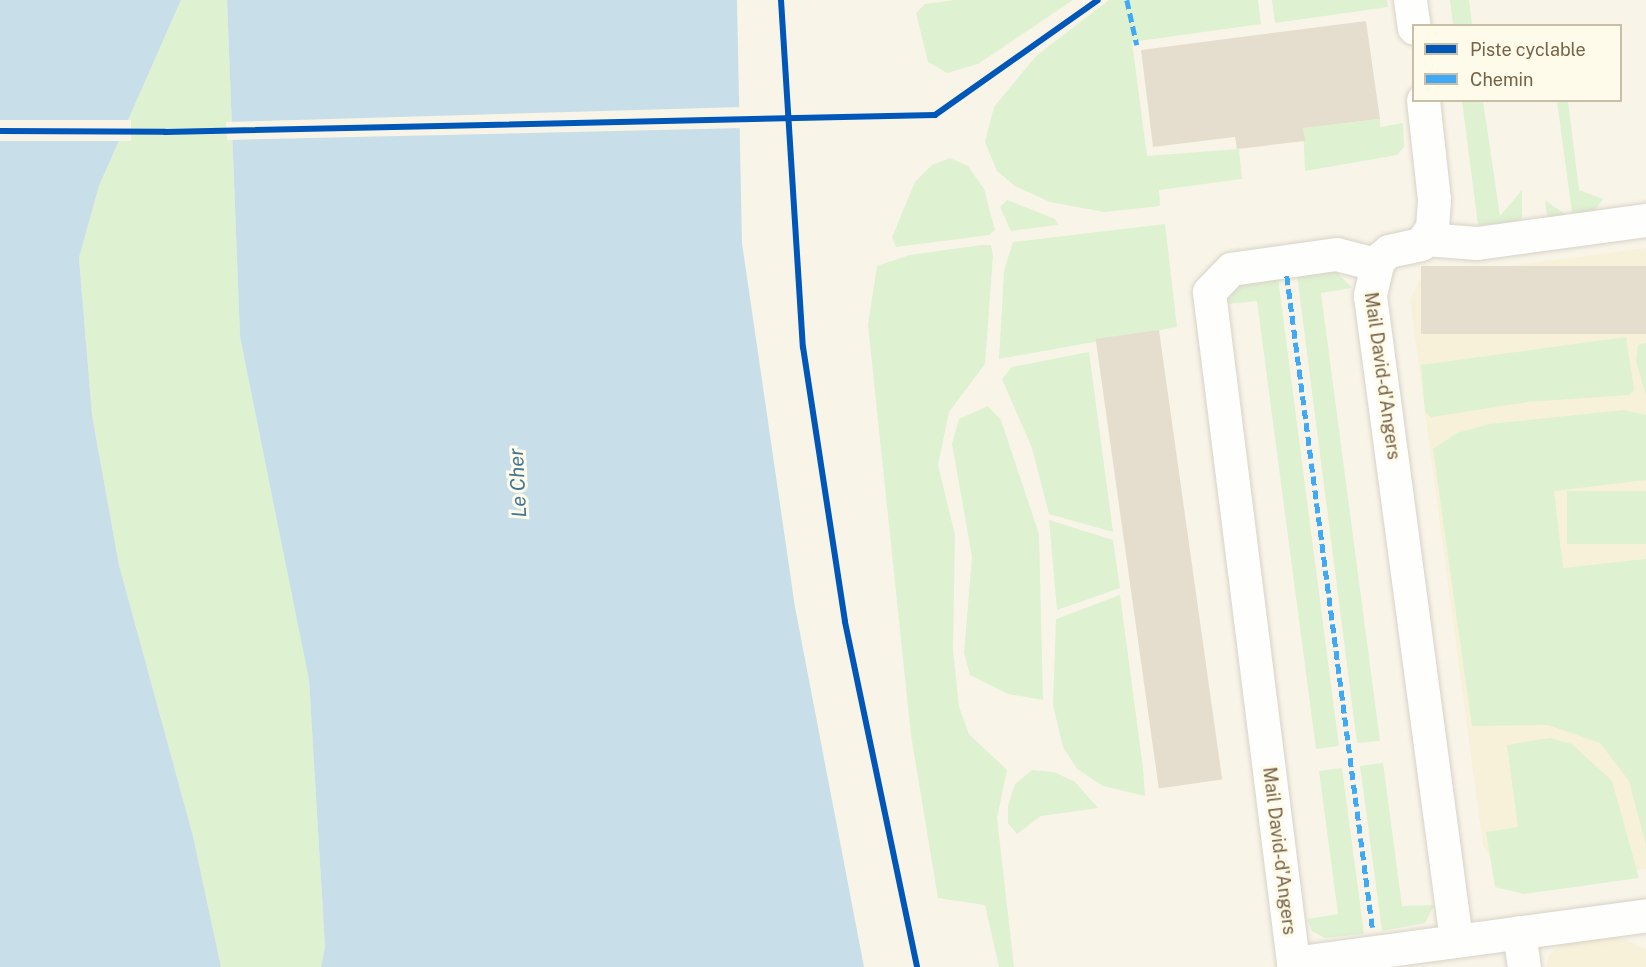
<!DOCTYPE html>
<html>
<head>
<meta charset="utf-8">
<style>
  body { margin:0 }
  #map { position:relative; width:1646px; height:967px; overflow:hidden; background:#f8f5e8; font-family:"Public Sans",sans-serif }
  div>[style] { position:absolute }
  .residential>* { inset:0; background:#f7f1da }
  .green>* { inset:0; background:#def1d1; transform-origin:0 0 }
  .water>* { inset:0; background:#c8dfe9 }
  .pier>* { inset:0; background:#f8f5e8; transform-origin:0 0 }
  .building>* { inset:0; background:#e5decf; transform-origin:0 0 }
  .roads { filter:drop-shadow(0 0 2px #d7d2c7) drop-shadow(0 0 2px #d7d2c7) }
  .street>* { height:33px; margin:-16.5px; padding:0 16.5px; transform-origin:16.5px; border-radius:16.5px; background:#fefefc }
  .quiet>* { height:4.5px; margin-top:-2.25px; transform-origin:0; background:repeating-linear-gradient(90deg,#3fa9f5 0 9px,transparent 0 13.5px) }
  .cycleway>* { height:6px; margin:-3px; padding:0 3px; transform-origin:3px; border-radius:3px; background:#0057b8 }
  span { translate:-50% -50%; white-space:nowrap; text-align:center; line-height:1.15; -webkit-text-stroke:6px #fffbea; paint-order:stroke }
  .street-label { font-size:18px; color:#786246 }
  .water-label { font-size:20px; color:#417594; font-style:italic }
  .legend { position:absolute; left:1412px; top:24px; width:210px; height:78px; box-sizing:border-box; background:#fffbea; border:2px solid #c9bea8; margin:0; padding:8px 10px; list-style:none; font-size:18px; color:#786246 }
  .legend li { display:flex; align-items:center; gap:12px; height:30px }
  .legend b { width:30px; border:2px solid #c9bea8 }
</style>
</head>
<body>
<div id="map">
  <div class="residential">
    <div style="clip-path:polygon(1646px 248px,1646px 869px,1541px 883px,1497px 867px,1483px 846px,1410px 300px,1419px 281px,1430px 276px)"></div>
    <div style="clip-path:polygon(1619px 937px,1646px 949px,1646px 967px,1546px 967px,1549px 955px,1563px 943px)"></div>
  </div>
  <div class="green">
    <div style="clip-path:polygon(181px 0,227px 0,240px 337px,309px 680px,325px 947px,321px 967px,221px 967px,193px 836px,119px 565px,92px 415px,79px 258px,99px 186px)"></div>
    <div style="clip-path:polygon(955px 0,1073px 0,978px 64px,947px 73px,928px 62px,916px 13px,925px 4px)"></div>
    <div style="clip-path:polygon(1109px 0,1258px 0,1261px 24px,1132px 42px,1147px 156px,1239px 149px,1242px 179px,1159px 190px,1160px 206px,1104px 212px,1050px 202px,1015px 186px,997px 171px,985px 142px,994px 107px,1036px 56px)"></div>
    <div style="clip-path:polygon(1272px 0,1387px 0,1388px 7px,1275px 23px)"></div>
    <div style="clip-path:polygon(1450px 0,1469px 0,1472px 25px,1453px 25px)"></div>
    <div style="clip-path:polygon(1462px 101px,1483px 101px,1500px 216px,1522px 190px,1522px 218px,1514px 223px,1478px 225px)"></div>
    <div style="clip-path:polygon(1557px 101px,1568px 101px,1579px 190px,1603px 199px,1585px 224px,1554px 224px,1547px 215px,1545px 200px,1573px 220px)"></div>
    <div style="clip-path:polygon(1380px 119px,1380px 127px,1403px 123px,1404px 147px,1397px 155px,1305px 171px,1303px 128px)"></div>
    <div style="clip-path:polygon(950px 158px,968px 166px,984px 189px,995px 230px,989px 235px,896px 247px,892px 237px,915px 182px,932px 165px)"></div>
    <div style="clip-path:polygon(1007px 200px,1055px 219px,1058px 225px,1011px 231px,1000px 207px)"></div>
    <div style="clip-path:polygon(1165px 224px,1177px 327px,999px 359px,1004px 271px,1013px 242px)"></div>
    <div style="clip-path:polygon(981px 245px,991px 245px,993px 255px,985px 364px,949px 412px,938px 465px,955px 535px,953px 650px,959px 707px,969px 734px,1007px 770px,997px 818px,1014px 967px,999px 967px,985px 905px,938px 898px,911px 735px,868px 325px,877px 266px,910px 255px)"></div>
    <div style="clip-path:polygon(1336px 271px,1352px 288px,1321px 293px,1380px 741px,1357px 743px,1297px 275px)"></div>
    <div style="clip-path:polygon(1278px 278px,1339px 746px,1316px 749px,1257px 301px,1226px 304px,1237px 285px)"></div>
    <div style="clip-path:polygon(1626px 337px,1634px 390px,1629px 395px,1527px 402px,1431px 417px,1425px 412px,1421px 365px)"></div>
    <div style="clip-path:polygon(1646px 343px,1646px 396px,1636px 361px,1638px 345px)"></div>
    <div style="clip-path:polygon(1089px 352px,1113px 532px,1049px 514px,1032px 448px,1002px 379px,1012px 367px)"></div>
    <div style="clip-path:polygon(988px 406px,1001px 420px,1039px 534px,1043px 700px,1008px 694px,970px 675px,964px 653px,972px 557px,952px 444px,959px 419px)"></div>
    <div style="clip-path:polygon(1624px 410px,1646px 415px,1646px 480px,1554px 491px,1563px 568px,1646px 559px,1646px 845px,1629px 781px,1600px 743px,1548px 725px,1472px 726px,1433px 449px,1457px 433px,1490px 424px)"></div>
    <div style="left:1646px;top:491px;width:53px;height:79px;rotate:90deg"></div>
    <div style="clip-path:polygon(1049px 520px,1113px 540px,1120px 588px,1057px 610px)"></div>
    <div style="clip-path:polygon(1120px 595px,1143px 768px,1145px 796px,1103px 786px,1077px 769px,1063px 747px,1053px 705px,1056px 619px)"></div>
    <div style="clip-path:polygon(1550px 738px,1572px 744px,1612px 781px,1639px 878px,1524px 894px,1495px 887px,1486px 832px,1518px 827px,1507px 745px)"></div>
    <div style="clip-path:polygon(1383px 763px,1402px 906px,1434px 905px,1425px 923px,1382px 931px,1360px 766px)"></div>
    <div style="clip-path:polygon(1342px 768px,1364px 934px,1325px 938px,1312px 931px,1307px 919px,1338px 914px,1319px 771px)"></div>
    <div style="clip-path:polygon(1032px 770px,1054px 772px,1075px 782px,1098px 808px,1041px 816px,1017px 834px,1008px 823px,1008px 806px,1015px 784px)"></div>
  </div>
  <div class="water">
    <div style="clip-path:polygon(0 0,181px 0,99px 186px,79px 258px,92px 415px,119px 565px,193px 836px,221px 967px,0 967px)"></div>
    <div style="clip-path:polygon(227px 0,737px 0,742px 243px,795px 607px,864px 967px,321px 967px,325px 947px,309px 680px,240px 337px)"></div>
  </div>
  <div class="pier">
    <div style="clip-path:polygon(742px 107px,743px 128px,227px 140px,226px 122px)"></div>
    <div style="left:0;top:120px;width:131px;height:21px"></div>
  </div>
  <div class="building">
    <div style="clip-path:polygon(1366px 21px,1380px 119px,1303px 128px,1305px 141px,1237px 149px,1235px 137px,1153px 147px,1141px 50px)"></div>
    <div style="left:1646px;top:266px;width:68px;height:225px;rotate:90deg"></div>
    <div style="left:1159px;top:330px;width:454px;height:64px;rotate:82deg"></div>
  </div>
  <div class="roads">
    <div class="street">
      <div style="left:1410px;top:0;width:28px;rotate:82deg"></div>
      <div style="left:1423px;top:100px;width:100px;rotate:83.7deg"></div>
      <div style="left:1434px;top:199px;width:28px;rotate:94deg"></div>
      <div style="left:1432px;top:227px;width:20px;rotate:123deg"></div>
      <div style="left:1421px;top:244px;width:33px;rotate:168deg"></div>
      <div style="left:1389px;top:251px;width:14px;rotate:141deg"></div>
      <div style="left:1378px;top:260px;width:37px;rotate:103deg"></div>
      <div style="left:1370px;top:296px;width:650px;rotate:82.39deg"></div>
      <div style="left:1425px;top:239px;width:52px;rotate:4.4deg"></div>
      <div style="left:1477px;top:243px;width:171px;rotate:-7.8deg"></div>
      <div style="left:1375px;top:264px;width:40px;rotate:-165.6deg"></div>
      <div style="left:1336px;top:254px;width:106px;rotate:171.9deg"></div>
      <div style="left:1231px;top:269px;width:32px;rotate:134deg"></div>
      <div style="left:1209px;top:292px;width:676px;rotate:82.86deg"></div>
      <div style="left:1293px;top:963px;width:356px;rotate:-7.7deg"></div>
      <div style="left:1519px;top:932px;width:35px;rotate:82deg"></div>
    </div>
  </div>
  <div class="quiet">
    <div style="left:1127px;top:0;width:46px;rotate:77.5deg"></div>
    <div style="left:1287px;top:276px;width:661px;rotate:82.52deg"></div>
  </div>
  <div class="cycleway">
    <div style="left:781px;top:0;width:348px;rotate:86.4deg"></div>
    <div style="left:803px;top:347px;width:278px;rotate:81.3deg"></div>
    <div style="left:845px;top:622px;width:352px;rotate:78.2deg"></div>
    <div style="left:0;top:131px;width:165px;rotate:0.3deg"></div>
    <div style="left:165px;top:132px;width:770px;rotate:-1.26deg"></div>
    <div style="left:935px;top:115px;width:199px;rotate:-35.2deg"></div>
  </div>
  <div class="street-label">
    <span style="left:1382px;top:376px;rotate:82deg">Mail David-d'Angers</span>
    <span style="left:1279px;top:851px;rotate:83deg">Mail David-d'Angers</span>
  </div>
  <div class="water-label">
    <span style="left:518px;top:483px;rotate:-93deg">Le Cher</span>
  </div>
  <ul class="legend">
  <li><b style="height:8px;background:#0057b8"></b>Piste cyclable</li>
  <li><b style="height:8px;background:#3fa9f5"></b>Chemin</li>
  </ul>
</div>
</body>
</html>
